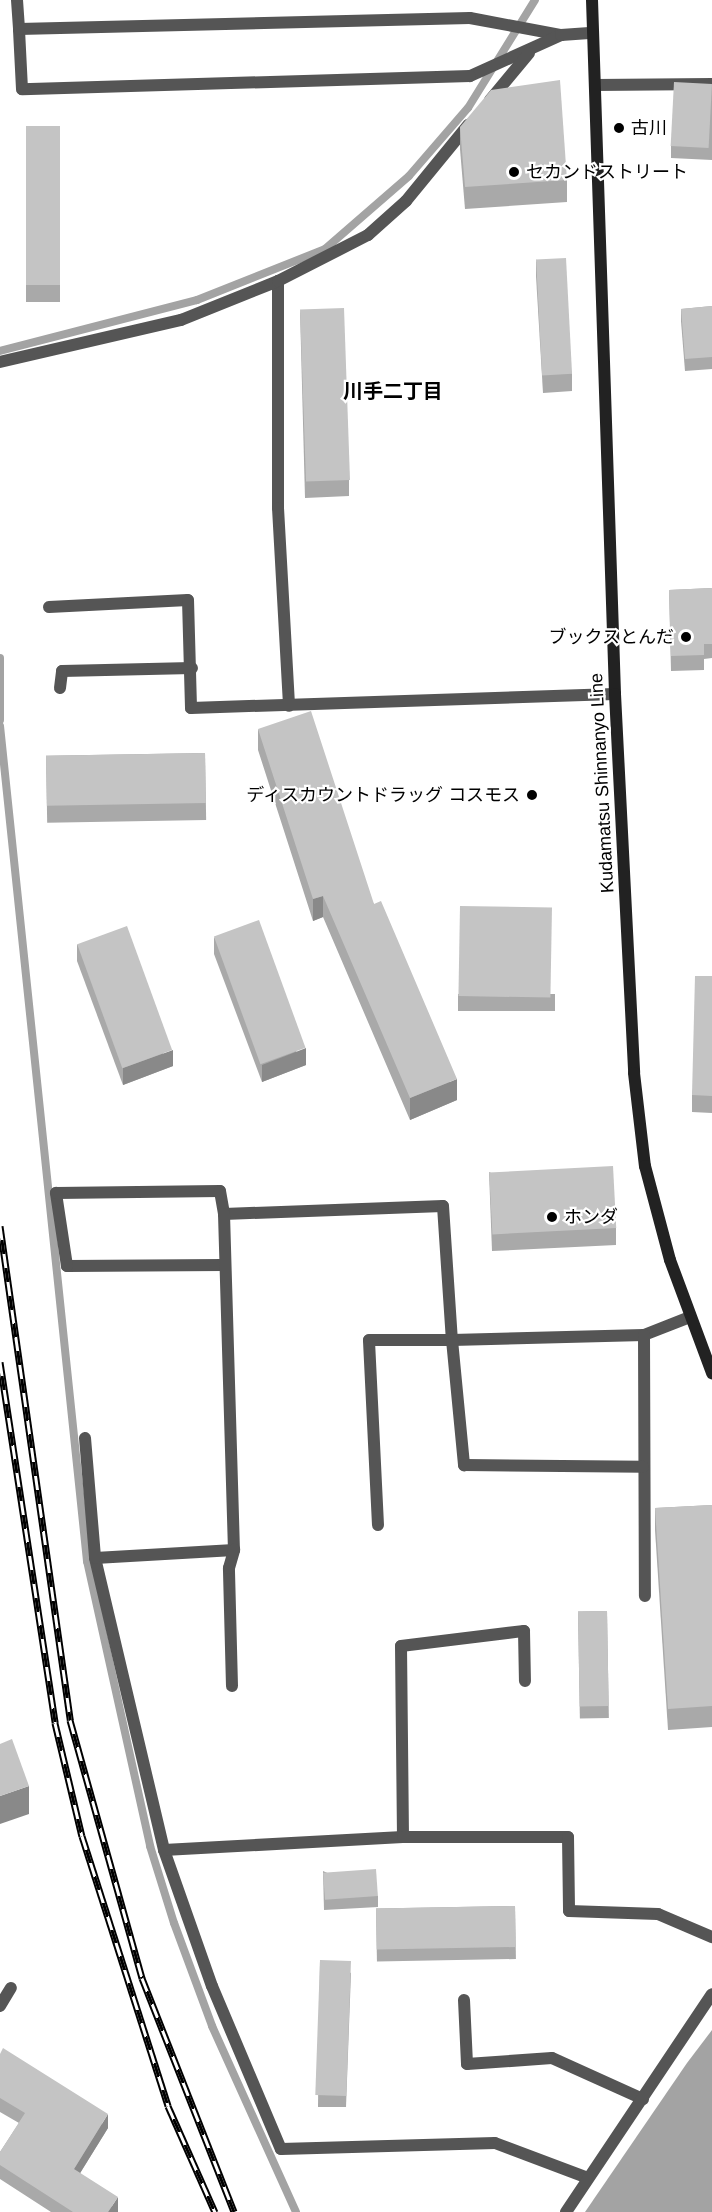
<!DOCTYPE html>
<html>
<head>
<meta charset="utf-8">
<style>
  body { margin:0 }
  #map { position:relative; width:712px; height:2212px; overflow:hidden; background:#fff; font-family:Arial,"Noto Sans JP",sans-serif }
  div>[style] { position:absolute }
  .water>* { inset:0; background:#a3a3a3 }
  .stream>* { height:8px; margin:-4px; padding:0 4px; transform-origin:4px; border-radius:4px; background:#a3a3a3 }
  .minor>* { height:12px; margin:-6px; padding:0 6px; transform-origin:6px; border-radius:6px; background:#555 }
  .tertiary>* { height:12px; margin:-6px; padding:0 6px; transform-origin:6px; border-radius:6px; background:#555 }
  .secondary>* { height:12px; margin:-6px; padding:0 6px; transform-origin:6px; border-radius:6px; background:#222 }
  .rail>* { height:7px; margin-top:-3.5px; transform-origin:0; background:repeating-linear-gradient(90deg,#fff 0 14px,#000 0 28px); box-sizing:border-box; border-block:2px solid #000 }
  .wall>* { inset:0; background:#a9a9a9; transform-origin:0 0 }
  .shaded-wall>* { inset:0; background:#898989 }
  .building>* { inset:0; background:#c4c4c4; transform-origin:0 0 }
  .dots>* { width:16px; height:16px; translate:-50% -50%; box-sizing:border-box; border:3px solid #fff; border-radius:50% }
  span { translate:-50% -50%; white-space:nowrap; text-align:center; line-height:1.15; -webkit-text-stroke:4.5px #fff; paint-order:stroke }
  .poi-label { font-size:18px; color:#000 }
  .left { translate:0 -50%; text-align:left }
  .right { translate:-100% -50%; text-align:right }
  .street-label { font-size:18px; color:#000 }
  .neighbourhood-label { font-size:20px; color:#000; font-weight:700 }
</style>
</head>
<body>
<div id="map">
  <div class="water">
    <div style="clip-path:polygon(712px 2030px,712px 2212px,585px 2212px,687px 2063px)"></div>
  </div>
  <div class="stream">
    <div style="left:0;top:351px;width:203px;rotate:-14.5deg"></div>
    <div style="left:197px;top:300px;width:138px;rotate:-21.7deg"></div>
    <div style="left:325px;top:249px;width:111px;rotate:-41deg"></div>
    <div style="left:409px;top:176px;width:90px;rotate:-49.1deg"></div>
    <div style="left:468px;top:108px;width:127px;rotate:-58.2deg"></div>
    <div style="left:0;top:658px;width:62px;rotate:90deg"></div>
    <div style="left:0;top:726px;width:840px;rotate:84.05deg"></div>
    <div style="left:87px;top:1561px;width:292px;rotate:77.5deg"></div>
    <div style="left:150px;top:1846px;width:81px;rotate:72.7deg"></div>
    <div style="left:174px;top:1923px;width:110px;rotate:69.7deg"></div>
    <div style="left:212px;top:2026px;width:204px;rotate:65.7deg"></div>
  </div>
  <div class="minor">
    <div style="left:470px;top:18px;width:93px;rotate:10.6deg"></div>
    <div style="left:561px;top:35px;width:100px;rotate:155.7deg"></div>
    <div style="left:470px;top:76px;width:448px;rotate:178.3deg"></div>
    <div style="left:22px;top:89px;width:60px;rotate:-92.9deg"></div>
    <div style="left:19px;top:29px;width:451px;rotate:-1.4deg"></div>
    <div style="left:595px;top:85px;width:117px;rotate:-0.5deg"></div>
    <div style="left:490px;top:100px;width:61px;rotate:-50.3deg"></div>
    <div style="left:278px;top:281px;width:227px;rotate:90deg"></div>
    <div style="left:278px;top:508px;width:198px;rotate:86.8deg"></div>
    <div style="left:0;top:362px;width:186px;rotate:-13.1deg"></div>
    <div style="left:181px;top:320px;width:105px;rotate:-21.9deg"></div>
    <div style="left:278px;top:281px;width:101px;rotate:-27.1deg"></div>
    <div style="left:368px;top:235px;width:51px;rotate:-41.8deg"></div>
    <div style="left:406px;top:201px;width:99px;rotate:-50.7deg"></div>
    <div style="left:49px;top:607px;width:139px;rotate:-2.9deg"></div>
    <div style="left:188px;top:600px;width:108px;rotate:88.4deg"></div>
    <div style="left:191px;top:708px;width:424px;rotate:-1.9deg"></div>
    <div style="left:60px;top:688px;width:17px;rotate:-83deg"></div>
    <div style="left:62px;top:671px;width:130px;rotate:-1.3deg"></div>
    <div style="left:224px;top:1214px;width:219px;rotate:-2.1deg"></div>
    <div style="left:443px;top:1206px;width:134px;rotate:86.2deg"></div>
    <div style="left:452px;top:1340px;width:192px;rotate:-1.5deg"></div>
    <div style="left:644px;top:1335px;width:49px;rotate:-21.4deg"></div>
    <div style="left:223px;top:1265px;width:156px;rotate:179.6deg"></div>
    <div style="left:67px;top:1266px;width:74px;rotate:-98.6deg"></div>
    <div style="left:56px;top:1193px;width:164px;rotate:-0.7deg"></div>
    <div style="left:220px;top:1191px;width:23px;rotate:80deg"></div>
    <div style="left:224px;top:1214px;width:336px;rotate:88.3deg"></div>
    <div style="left:234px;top:1550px;width:139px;rotate:176.7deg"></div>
    <div style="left:95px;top:1558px;width:300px;rotate:76.7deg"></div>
    <div style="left:164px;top:1850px;width:144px;rotate:70.6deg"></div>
    <div style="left:212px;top:1986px;width:177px;rotate:67.1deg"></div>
    <div style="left:281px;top:2149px;width:214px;rotate:-1.6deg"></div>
    <div style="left:495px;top:2143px;width:99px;rotate:20.6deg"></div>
    <div style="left:644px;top:1335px;width:261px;rotate:89.8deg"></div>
    <div style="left:85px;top:1438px;width:120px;rotate:85.2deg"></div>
    <div style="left:378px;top:1525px;width:185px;rotate:-92.8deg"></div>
    <div style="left:369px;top:1340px;width:83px"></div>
    <div style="left:452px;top:1340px;width:126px;rotate:84.5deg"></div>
    <div style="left:464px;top:1465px;width:179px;rotate:0.6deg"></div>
    <div style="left:232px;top:1686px;width:118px;rotate:-91.5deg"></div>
    <div style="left:229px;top:1568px;width:19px;rotate:-74deg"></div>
    <div style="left:403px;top:1837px;width:191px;rotate:-90.6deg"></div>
    <div style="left:401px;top:1646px;width:124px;rotate:-7deg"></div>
    <div style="left:524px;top:1631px;width:50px;rotate:88.9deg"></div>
    <div style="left:164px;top:1850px;width:239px;rotate:-3.1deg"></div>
    <div style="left:403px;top:1837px;width:165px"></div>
    <div style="left:568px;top:1837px;width:74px;rotate:89.2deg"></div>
    <div style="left:569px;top:1911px;width:89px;rotate:1.9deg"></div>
    <div style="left:658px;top:1914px;width:59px;rotate:23.1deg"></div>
    <div style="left:464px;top:2000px;width:64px;rotate:87.3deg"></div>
    <div style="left:467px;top:2064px;width:85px;rotate:-4deg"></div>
    <div style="left:552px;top:2058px;width:100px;rotate:24.3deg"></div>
    <div style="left:0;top:2006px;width:21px;rotate:-59deg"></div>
    <div style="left:566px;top:2212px;width:262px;rotate:-56.2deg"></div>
  </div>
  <div class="tertiary">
    <div style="left:17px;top:0;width:29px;rotate:86deg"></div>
    <div style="left:561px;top:35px;width:32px;rotate:-4deg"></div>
  </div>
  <div class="secondary">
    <div style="left:592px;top:0;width:694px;rotate:88.1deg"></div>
    <div style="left:615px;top:694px;width:379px;rotate:87.1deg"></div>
    <div style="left:634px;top:1073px;width:94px;rotate:83.3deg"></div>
    <div style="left:645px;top:1166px;width:97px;rotate:75.1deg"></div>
    <div style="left:670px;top:1260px;width:121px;rotate:69.6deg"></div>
  </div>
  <div class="rail">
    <div style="left:0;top:1226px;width:499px;rotate:81.9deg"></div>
    <div style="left:70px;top:1720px;width:268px;rotate:74.4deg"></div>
    <div style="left:142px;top:1978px;width:251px;rotate:68.5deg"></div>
    <div style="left:0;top:1362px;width:365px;rotate:81.3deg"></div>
    <div style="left:55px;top:1723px;width:116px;rotate:76.6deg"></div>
    <div style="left:82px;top:1836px;width:283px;rotate:72.3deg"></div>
    <div style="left:168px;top:2106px;width:116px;rotate:66.1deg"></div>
  </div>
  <div class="wall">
    <div style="clip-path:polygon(712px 84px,712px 160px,671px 158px,671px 146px)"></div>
    <div style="left:26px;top:126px;width:34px;height:176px"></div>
    <div style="clip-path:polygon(460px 127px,567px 180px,567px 202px,465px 209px,460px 149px)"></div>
    <div style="clip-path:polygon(536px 259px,572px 374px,572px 391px,543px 393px,536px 276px)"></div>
    <div style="clip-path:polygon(712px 306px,712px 369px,685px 371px,681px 321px,681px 309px)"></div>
    <div style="clip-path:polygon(300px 310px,349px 480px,349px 496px,305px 498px)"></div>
    <div style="clip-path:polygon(712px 588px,712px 658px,704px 659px,704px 670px,671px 671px,669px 590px)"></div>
    <div style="clip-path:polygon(258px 729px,374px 904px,457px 1100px,410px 1120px,323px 917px,313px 921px,258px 750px)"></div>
    <div style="left:205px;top:753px;width:67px;height:159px;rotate:89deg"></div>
    <div style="clip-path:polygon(214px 937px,306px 1065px,262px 1082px,214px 954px)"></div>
    <div style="clip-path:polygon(77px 944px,173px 1066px,123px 1085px,77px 961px)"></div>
    <div style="clip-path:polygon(712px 976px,712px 1113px,692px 1112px,692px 1095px)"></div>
    <div style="left:555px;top:994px;width:17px;height:97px;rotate:90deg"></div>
    <div style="clip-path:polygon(489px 1172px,616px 1228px,616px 1245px,492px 1251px)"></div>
    <div style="clip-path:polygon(712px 1505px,712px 1727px,668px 1730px,655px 1530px,655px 1508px)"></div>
    <div style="left:607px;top:1611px;width:107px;height:29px;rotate:89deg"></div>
    <div style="clip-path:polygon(323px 1871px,378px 1896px,378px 1907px,324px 1910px)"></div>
    <div style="left:515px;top:1906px;width:53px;height:139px;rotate:89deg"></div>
    <div style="clip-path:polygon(320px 1960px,351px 1973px,346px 2107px,318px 2107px)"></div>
    <div style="clip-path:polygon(0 2054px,108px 2128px,80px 2173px,117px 2212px,51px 2212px,0 2179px,0 2152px,19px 2123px,0 2112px)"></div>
  </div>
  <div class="shaded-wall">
    <div style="clip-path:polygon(323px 896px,323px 917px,313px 921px,313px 899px)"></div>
    <div style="clip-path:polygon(306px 1048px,306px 1065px,262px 1082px,262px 1065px)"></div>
    <div style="clip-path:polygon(173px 1050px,173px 1066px,123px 1085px,123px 1068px)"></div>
    <div style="clip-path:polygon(457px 1079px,457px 1100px,410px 1120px,410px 1098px)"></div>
    <div style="clip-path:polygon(29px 1786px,29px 1814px,0 1824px,0 1796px)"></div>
    <div style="clip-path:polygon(108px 2114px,108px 2128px,74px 2183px,74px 2169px)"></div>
    <div style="clip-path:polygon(118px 2197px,118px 2212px,108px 2212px)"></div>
  </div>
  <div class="building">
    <div style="clip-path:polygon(560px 80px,567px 180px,465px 187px,460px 127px,491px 90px)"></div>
    <div style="left:674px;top:82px;width:38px;height:64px;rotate:3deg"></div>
    <div style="left:26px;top:126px;width:34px;height:159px"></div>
    <div style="left:566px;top:258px;width:116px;height:30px;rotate:87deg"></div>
    <div style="clip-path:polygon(712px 306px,712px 357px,685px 359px,681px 309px)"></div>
    <div style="left:344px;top:308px;width:172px;height:44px;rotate:88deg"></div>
    <div style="clip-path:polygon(712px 588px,712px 644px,704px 644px,704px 655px,671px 656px,669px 590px)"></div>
    <div style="clip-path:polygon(311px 711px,374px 904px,381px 901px,457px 1079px,410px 1098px,323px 896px,313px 899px,258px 729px)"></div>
    <div style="left:205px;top:753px;width:50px;height:159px;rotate:89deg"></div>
    <div style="left:460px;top:906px;width:92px;height:90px;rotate:1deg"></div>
    <div style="left:259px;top:920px;width:136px;height:48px;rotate:70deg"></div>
    <div style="left:127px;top:926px;width:132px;height:53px;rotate:70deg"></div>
    <div style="clip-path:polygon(695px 976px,712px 976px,712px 1096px,692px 1095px)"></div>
    <div style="left:613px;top:1166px;width:62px;height:124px;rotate:87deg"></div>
    <div style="clip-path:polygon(712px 1505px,712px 1706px,668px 1709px,655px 1508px)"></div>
    <div style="left:607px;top:1611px;width:95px;height:29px;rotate:89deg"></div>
    <div style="clip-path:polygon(12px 1739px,29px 1786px,0 1796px,0 1744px)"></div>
    <div style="left:376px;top:1869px;width:27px;height:53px;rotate:86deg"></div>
    <div style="left:515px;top:1906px;width:41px;height:139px;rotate:89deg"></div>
    <div style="left:320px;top:1960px;width:31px;height:135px;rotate:2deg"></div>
    <div style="clip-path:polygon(3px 2048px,108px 2114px,74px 2169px,118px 2197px,108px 2212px,73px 2212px,0 2165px,0 2152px,25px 2113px,0 2098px,0 2054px)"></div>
  </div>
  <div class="dots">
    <div style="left:619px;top:128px;background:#000"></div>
    <div style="left:514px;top:172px;background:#000"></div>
    <div style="left:686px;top:637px;background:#000"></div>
    <div style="left:532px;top:795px;background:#000"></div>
    <div style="left:552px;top:1217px;background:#000"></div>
  </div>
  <div class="poi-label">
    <span class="left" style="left:631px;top:128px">古川</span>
    <span class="left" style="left:526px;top:172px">セカンドストリート</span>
    <span class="right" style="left:674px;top:637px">ブックスとんだ</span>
    <span class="right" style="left:520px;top:795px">ディスカウントドラッグ コスモス</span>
    <span class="left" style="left:564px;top:1217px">ホンダ</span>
  </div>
  <div class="street-label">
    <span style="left:602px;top:783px;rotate:-93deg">Kudamatsu Shinnanyo Line</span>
  </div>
  <div class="neighbourhood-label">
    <span style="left:393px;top:391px">川手二丁目</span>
  </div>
</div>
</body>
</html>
